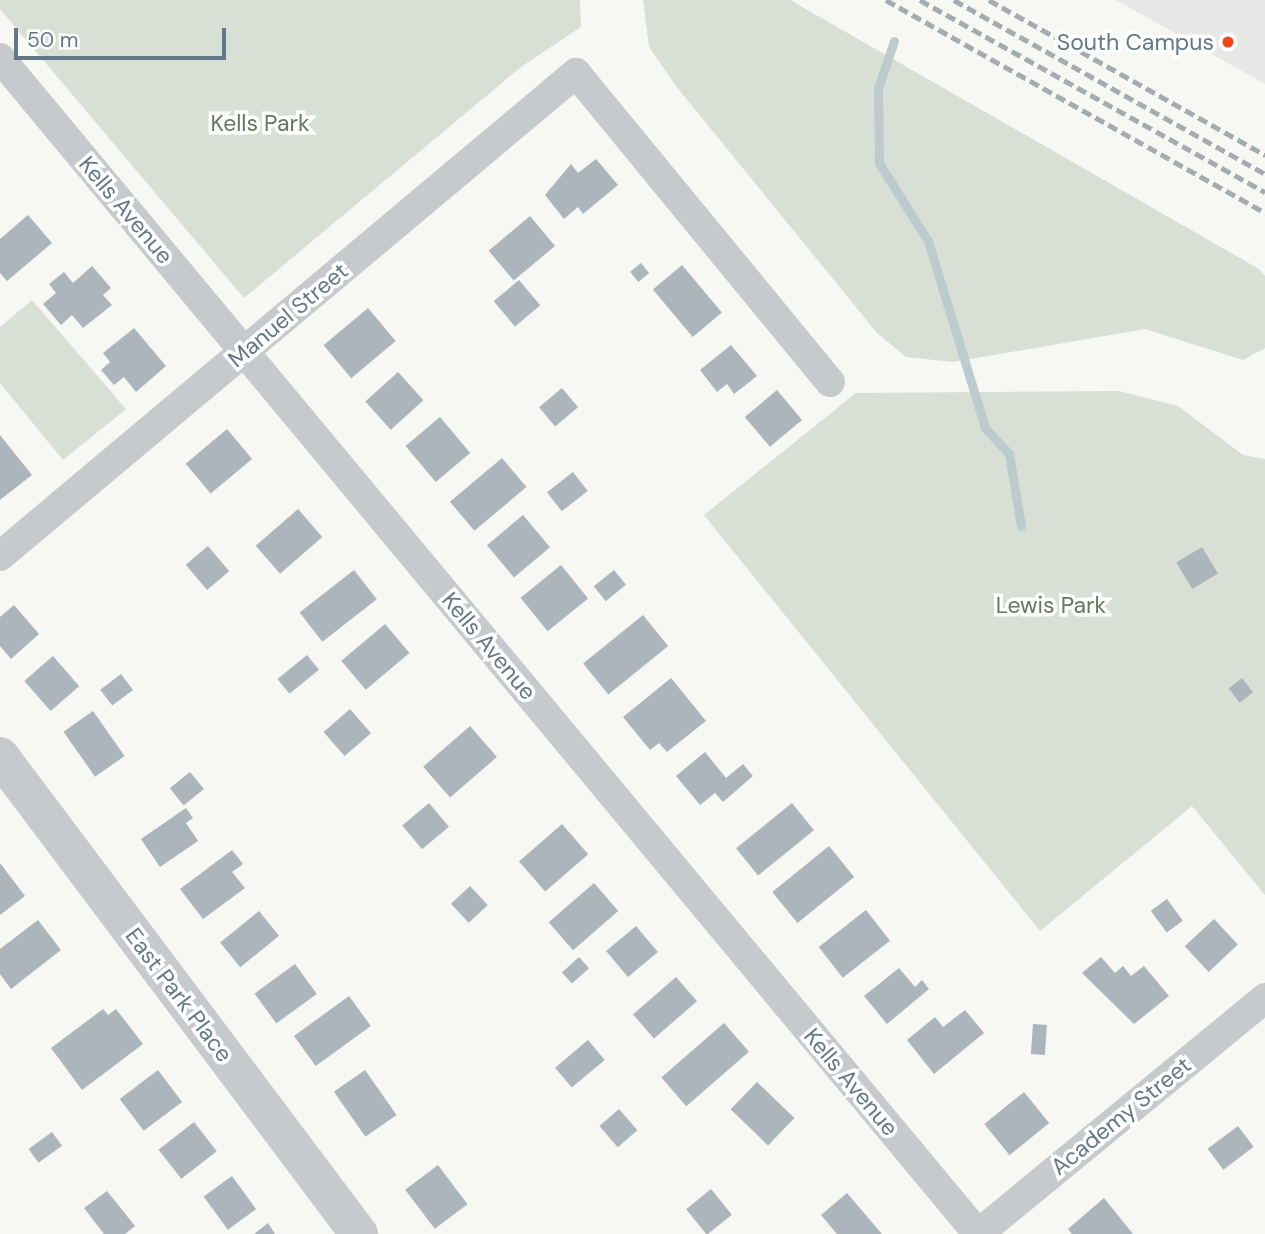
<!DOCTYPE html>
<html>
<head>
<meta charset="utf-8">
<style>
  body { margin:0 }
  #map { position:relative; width:1265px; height:1234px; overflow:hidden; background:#f7f7f3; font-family:"DM Sans",sans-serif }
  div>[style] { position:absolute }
  .built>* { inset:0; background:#e7e8e6 }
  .green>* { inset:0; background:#d8dfd4 }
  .stream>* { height:9px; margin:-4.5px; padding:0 4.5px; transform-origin:4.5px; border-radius:4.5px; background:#bdcace }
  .building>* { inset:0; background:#acb5bb; transform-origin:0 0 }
  .minor>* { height:30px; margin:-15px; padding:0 15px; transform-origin:15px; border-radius:15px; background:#c6cacd }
  .tertiary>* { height:38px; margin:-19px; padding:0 19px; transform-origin:19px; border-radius:19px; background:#c6cacd }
  .rail>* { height:5px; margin-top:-2.5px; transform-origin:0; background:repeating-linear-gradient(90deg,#a4abb1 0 10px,transparent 0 15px) }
  .dots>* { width:19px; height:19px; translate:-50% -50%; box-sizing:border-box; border:4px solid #fff; border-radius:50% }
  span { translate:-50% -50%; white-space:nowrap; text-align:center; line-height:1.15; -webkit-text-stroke:7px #fff; paint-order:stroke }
  .poi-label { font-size:23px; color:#637887 }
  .right { translate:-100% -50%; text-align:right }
  .park-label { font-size:23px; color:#64795e }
  .street-label { font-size:23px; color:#637887 }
  .scale { position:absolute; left:14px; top:28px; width:212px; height:32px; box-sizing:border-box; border:4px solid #637887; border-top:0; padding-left:9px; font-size:21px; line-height:24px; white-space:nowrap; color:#637887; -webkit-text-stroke:5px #fff; paint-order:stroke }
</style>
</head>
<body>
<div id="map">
  <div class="built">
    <div style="clip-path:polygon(1116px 0,1265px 0,1265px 84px)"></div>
  </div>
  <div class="green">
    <div style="clip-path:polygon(0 0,580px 0,581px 27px,521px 67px,244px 298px,0 9px)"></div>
    <div style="clip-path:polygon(643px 0,790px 0,1259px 269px,1265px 276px,1265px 348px,1243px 360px,1145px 329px,953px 362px,906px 357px,877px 333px,676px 86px,649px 47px)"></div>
    <div style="clip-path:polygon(32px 300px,126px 409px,63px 460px,0 383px,0 327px)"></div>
    <div style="clip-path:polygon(1119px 391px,1178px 406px,1243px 455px,1265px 459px,1265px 895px,1192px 806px,1040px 931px,704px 515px,856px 393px)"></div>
  </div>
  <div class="stream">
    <div style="left:894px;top:41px;width:50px;rotate:108.8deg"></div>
    <div style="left:878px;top:88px;width:75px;rotate:89.2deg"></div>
    <div style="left:879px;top:163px;width:92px;rotate:57.9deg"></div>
    <div style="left:928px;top:241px;width:195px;rotate:73deg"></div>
    <div style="left:985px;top:428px;width:35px;rotate:47deg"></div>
    <div style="left:1009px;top:454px;width:73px;rotate:80.5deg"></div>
  </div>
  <div class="building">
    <div style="clip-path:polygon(596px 159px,618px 185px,583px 214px,578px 207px,564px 219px,545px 195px,571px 164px,578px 173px)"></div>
    <div style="clip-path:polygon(28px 215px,52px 243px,7px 281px,0 273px,0 239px)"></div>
    <div style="left:530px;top:216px;width:39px;height:54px;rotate:50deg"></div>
    <div style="left:641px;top:263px;width:13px;height:14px;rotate:51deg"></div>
    <div style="left:682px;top:265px;width:62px;height:38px;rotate:50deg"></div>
    <div style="clip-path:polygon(92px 266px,111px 288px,103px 295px,112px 305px,83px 328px,72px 315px,61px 325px,43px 304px,56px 293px,49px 284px,64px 272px,73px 283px)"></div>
    <div style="left:519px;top:280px;width:33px;height:33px;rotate:50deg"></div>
    <div style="left:368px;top:308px;width:43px;height:58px;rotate:50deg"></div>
    <div style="clip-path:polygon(134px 328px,166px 366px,136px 392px,124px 377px,114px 385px,101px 370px,110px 362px,103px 353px)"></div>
    <div style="clip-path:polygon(731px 345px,757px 376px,734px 394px,727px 384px,717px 392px,700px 370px)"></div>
    <div style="left:398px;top:372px;width:38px;height:44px;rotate:48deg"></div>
    <div style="left:562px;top:388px;width:25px;height:30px;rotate:50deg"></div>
    <div style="left:777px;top:390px;width:39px;height:42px;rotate:50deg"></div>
    <div style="left:440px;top:417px;width:47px;height:45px;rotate:50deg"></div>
    <div style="left:227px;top:429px;width:39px;height:54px;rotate:50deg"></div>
    <div style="clip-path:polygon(0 435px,32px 475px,0 500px)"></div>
    <div style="left:502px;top:458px;width:38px;height:68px;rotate:50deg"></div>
    <div style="left:573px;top:472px;width:24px;height:33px;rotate:52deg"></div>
    <div style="left:298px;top:509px;width:37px;height:56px;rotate:49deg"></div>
    <div style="left:523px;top:515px;width:42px;height:47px;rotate:50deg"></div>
    <div style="left:208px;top:546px;width:33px;height:29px;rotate:50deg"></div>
    <div style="left:1202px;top:547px;width:31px;height:30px;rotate:59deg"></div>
    <div style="left:561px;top:565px;width:43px;height:52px;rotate:51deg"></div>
    <div style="left:354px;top:570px;width:37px;height:69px;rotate:52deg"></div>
    <div style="left:614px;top:570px;width:19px;height:26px;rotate:51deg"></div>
    <div style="clip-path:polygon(14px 605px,39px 634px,11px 659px,0 646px,0 617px)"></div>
    <div style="left:643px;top:615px;width:40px;height:77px;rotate:51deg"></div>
    <div style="left:385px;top:624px;width:38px;height:57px;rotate:50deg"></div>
    <div style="left:307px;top:655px;width:19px;height:38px;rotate:51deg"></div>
    <div style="left:53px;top:656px;width:40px;height:38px;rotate:49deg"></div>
    <div style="left:121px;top:674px;width:20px;height:26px;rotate:53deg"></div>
    <div style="clip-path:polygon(671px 678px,706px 721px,667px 752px,659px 743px,650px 750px,623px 717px)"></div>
    <div style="left:1242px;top:678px;width:18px;height:17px;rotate:52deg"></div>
    <div style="left:350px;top:709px;width:32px;height:35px;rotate:49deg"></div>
    <div style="left:93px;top:711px;width:55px;height:36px;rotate:55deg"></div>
    <div style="left:470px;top:726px;width:41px;height:62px;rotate:49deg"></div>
    <div style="clip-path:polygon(705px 752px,726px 778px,743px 764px,753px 776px,723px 802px,715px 793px,700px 805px,676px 776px)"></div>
    <div style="left:190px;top:772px;width:22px;height:26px;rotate:51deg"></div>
    <div style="left:429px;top:803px;width:31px;height:35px;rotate:50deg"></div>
    <div style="left:792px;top:803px;width:35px;height:72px;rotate:51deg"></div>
    <div style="clip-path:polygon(186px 808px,193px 818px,186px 823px,198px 841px,160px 867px,141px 839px)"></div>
    <div style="left:562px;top:824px;width:40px;height:57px;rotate:49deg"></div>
    <div style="left:829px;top:846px;width:40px;height:73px;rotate:51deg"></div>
    <div style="clip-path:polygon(232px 850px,243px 864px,232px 872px,245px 888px,203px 919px,180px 889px)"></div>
    <div style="clip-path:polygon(0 863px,25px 896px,0 915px)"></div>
    <div style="left:594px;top:883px;width:37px;height:60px;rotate:49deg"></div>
    <div style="left:470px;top:886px;width:26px;height:26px;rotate:47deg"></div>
    <div style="left:1167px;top:899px;width:27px;height:20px;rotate:54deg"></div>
    <div style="left:866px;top:910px;width:39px;height:60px;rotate:52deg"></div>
    <div style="left:259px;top:911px;width:32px;height:50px;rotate:51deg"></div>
    <div style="left:1214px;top:919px;width:35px;height:40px;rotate:47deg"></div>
    <div style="clip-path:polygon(38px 920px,61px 950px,11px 989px,0 974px,0 949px)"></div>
    <div style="left:636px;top:926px;width:34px;height:39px;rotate:50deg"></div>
    <div style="left:579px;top:957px;width:15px;height:23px;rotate:48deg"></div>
    <div style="clip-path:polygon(1101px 957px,1115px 973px,1123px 966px,1131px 976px,1144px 966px,1169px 996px,1134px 1024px,1082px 973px)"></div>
    <div style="left:295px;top:964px;width:37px;height:50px;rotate:54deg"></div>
    <div style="clip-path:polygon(899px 968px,915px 987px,922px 980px,929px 989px,887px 1024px,864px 996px)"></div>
    <div style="left:676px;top:977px;width:32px;height:57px;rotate:49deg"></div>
    <div style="left:349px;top:996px;width:37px;height:68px;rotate:54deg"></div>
    <div style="clip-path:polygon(103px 1009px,108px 1015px,116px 1009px,143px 1044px,82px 1090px,51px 1048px)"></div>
    <div style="clip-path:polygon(965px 1010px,984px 1033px,934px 1074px,907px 1040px,935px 1017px,943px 1027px)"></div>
    <div style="left:724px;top:1023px;width:38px;height:83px;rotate:49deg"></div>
    <div style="left:1033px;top:1024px;width:14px;height:30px;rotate:4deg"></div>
    <div style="left:588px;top:1040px;width:26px;height:43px;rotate:50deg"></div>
    <div style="left:158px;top:1070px;width:40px;height:48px;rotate:53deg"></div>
    <div style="left:365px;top:1070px;width:55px;height:38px;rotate:55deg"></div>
    <div style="left:757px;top:1082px;width:52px;height:38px;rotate:44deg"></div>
    <div style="left:1024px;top:1092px;width:40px;height:51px;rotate:51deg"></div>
    <div style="left:619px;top:1109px;width:28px;height:26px;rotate:49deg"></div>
    <div style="left:194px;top:1122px;width:37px;height:45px;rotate:52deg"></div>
    <div style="left:1238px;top:1126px;width:26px;height:38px;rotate:53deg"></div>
    <div style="left:52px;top:1132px;width:17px;height:29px;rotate:54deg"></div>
    <div style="left:438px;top:1165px;width:49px;height:41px;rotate:53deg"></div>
    <div style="left:232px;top:1176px;width:41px;height:35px;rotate:54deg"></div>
    <div style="left:711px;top:1189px;width:33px;height:32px;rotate:51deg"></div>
    <div style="clip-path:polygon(107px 1191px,135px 1226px,125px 1234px,104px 1234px,84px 1208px)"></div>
    <div style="clip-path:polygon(847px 1193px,882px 1234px,837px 1234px,821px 1215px)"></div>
    <div style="clip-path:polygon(1104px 1198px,1133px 1234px,1072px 1234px,1068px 1229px)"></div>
    <div style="clip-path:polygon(268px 1223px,275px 1234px,254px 1234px)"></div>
  </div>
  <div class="minor">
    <div style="left:0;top:58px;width:1530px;rotate:50.25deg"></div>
    <div style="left:0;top:556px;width:752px;rotate:-39.98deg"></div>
    <div style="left:576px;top:73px;width:400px;rotate:50.6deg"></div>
    <div style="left:978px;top:1234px;width:372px;rotate:-39.4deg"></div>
  </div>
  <div class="tertiary">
    <div style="left:0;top:756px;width:598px;rotate:53.09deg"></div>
  </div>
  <div class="rail">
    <div style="left:886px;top:0;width:435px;rotate:29.3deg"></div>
    <div style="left:920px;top:0;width:395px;rotate:29.1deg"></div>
    <div style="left:954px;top:0;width:356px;rotate:29.2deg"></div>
    <div style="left:989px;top:0;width:317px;rotate:29.3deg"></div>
  </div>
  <div class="dots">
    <div style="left:1228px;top:42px;background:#f54415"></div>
  </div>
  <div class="poi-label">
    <span class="right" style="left:1214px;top:42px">South Campus</span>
  </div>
  <div class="park-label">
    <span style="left:260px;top:123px">Kells Park</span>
    <span style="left:1051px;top:605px">Lewis Park</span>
  </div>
  <div class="street-label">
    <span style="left:126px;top:210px;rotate:50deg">Kells Avenue</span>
    <span style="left:288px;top:315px;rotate:-40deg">Manuel Street</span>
    <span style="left:489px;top:646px;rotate:50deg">Kells Avenue</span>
    <span style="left:179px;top:995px;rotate:53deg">East Park Place</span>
    <span style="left:851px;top:1082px;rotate:50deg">Kells Avenue</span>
    <span style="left:1121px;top:1116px;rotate:-39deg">Academy Street</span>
  </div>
  <div class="scale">50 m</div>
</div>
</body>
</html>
